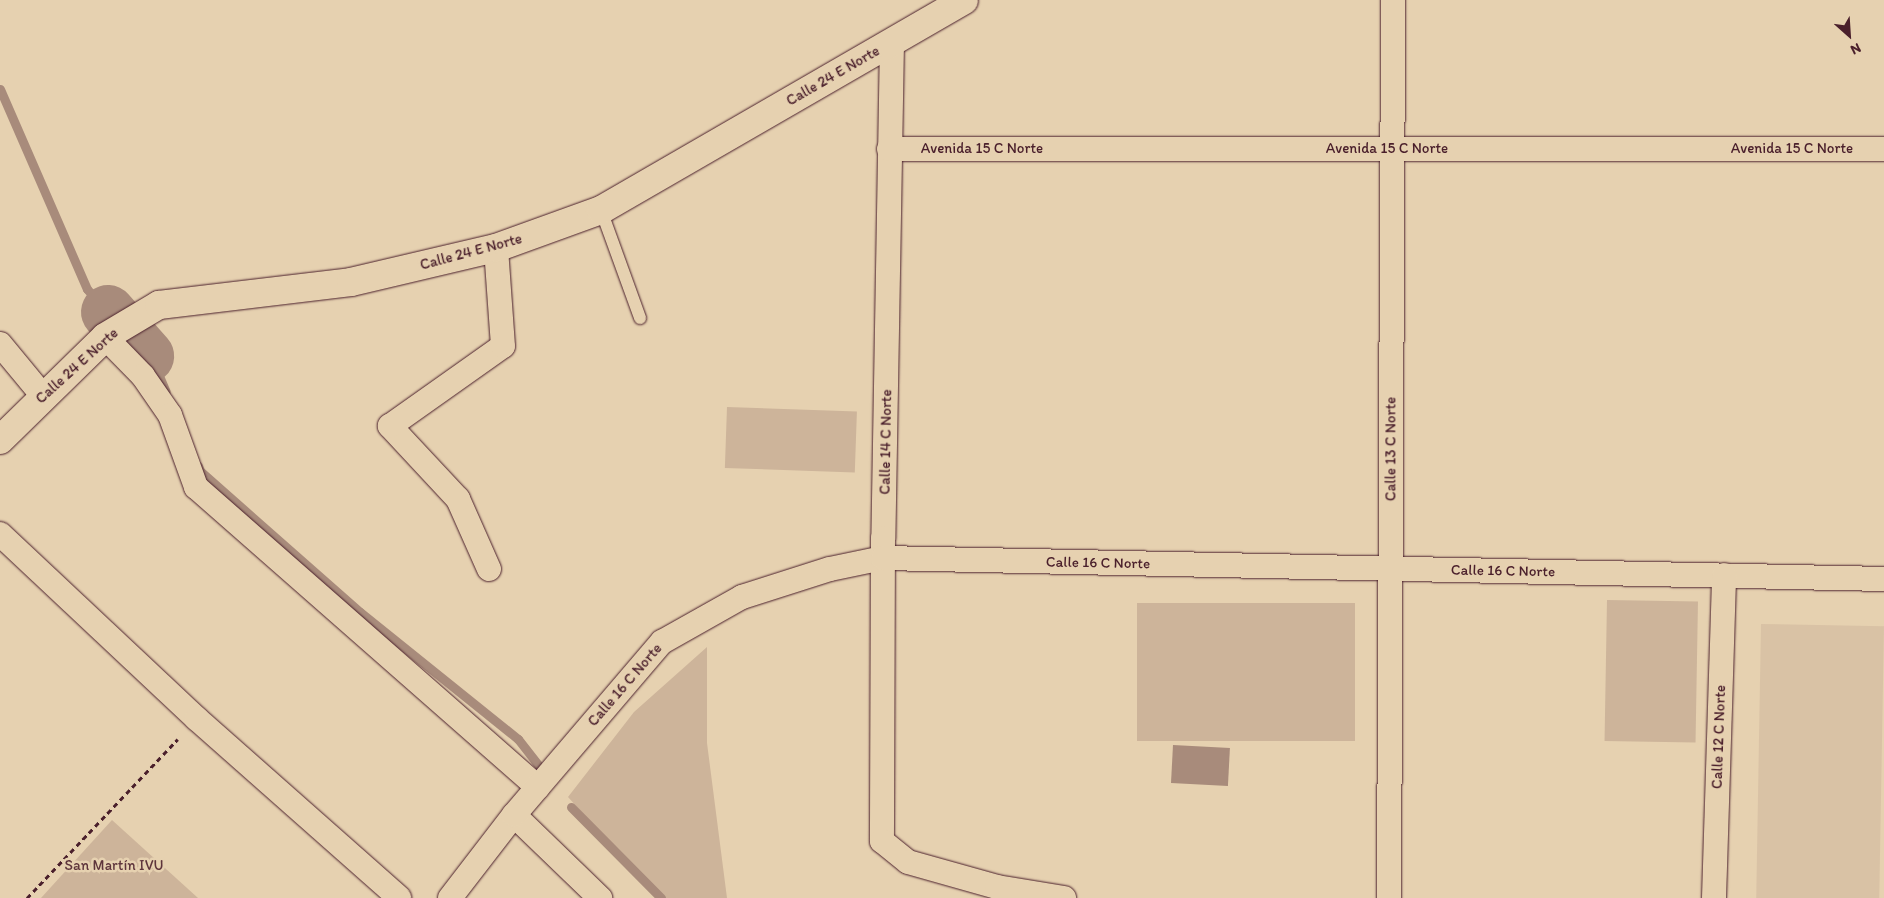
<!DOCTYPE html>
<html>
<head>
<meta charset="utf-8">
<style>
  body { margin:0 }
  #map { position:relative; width:1884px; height:898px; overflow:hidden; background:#e6d1b0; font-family:Itim,sans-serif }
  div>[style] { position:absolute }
  .built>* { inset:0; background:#d9c2a5; transform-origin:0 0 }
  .green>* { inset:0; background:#cdb49a; transform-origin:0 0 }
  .water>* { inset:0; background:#a88b7b; transform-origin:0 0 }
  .stream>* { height:9px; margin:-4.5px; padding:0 4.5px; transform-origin:4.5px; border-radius:4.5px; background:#a88b7b }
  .river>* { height:54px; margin:-27px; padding:0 27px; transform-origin:27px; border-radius:27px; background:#a88b7b }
  .path>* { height:3px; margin-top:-1.5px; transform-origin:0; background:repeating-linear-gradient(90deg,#4a1f2b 0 5px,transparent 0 9px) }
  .roads { filter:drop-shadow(0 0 1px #4a1f2b) drop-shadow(0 0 1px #4a1f2b) }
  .service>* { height:12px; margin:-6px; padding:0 6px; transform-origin:6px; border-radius:6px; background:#e6d1b0 }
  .minor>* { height:24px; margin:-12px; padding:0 12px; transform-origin:12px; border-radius:12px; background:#e6d1b0 }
  .secondary>* { height:28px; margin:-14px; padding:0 14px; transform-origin:14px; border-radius:14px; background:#e6d1b0 }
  span { translate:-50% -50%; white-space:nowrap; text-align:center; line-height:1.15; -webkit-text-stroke:5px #e6d1b0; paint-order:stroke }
  .street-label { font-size:15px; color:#4a1f2b }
  .park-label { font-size:15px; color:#5e353c }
  .north { position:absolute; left:1824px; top:10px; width:50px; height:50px; -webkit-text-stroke:4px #e6d1b0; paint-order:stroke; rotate:154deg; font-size:14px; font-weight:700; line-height:20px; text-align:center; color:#4a1f2b }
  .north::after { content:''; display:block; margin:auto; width:18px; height:22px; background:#4a1f2b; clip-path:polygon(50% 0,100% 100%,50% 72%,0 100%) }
</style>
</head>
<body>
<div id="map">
  <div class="built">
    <div style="left:1761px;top:624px;width:123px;height:274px;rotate:1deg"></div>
  </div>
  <div class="green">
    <div style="left:727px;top:407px;width:130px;height:61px;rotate:2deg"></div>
    <div style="left:1607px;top:600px;width:91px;height:141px;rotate:1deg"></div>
    <div style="left:1355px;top:603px;width:138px;height:218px;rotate:90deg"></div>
    <div style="clip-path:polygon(707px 647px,707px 743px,727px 898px,660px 898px,568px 797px,634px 712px)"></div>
    <div style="clip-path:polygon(112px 820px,198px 898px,41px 898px)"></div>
  </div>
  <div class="water">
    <div style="left:1173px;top:745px;width:57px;height:38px;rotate:3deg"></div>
  </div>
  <div class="stream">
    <div style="left:0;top:89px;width:218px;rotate:66.5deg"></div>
    <div style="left:87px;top:289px;width:31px;rotate:48deg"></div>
    <div style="left:147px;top:356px;width:11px;rotate:49deg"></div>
    <div style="left:154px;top:364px;width:30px;rotate:67deg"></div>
    <div style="left:198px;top:466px;width:5px;rotate:68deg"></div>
    <div style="left:200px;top:471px;width:213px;rotate:41.4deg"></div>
    <div style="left:360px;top:612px;width:203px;rotate:38.8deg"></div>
    <div style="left:518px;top:739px;width:36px;rotate:52deg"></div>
    <div style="left:571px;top:807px;width:128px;rotate:45.3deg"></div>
  </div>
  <div class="river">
    <div style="left:108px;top:312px;width:59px;rotate:48.4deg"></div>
  </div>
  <div class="path">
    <div style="left:27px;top:898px;width:219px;rotate:-46.5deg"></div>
  </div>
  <div class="roads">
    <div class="service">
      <div style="left:601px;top:210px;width:115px;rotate:70.1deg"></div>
    </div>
    <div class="minor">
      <div style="left:892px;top:42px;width:496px;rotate:91deg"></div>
      <div style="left:883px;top:538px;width:303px;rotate:90.2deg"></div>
      <div style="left:882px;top:841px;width:33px;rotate:39deg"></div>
      <div style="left:908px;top:862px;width:92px;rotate:15.7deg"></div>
      <div style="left:997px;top:887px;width:68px;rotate:9.3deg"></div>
      <div style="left:889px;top:149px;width:995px"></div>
      <div style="left:105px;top:337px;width:54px;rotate:45.7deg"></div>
      <div style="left:143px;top:376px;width:47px;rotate:55.3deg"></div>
      <div style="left:170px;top:415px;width:77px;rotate:70.1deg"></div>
      <div style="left:196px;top:487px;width:455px;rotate:41.3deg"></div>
      <div style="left:0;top:344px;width:67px;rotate:50.4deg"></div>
      <div style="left:0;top:534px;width:270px;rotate:43.2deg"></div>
      <div style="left:197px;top:719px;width:270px;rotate:41.5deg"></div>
      <div style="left:489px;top:569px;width:77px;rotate:-113.9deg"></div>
      <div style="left:458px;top:499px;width:100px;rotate:-133deg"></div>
      <div style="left:390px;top:426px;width:138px;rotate:-35.3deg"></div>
      <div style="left:503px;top:346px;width:98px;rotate:-94.1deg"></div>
      <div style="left:514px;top:815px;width:120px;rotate:44deg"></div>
      <div style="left:450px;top:898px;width:105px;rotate:-52.4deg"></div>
      <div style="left:514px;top:815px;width:228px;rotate:-49.5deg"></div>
      <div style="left:662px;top:642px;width:92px;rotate:-29.4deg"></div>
      <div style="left:742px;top:597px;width:92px;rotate:-17.7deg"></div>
      <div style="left:830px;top:569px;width:54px;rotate:-11.7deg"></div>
      <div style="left:883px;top:558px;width:1001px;rotate:1.2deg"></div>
      <div style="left:1389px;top:898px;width:898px;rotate:-89.74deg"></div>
      <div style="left:1714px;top:898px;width:323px;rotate:-88.2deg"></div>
    </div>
    <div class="secondary">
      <div style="left:0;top:440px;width:147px;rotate:-44.4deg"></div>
      <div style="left:105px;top:337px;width:63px;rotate:-30.7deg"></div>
      <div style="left:159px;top:305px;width:193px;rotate:-6.8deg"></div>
      <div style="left:351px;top:282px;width:149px;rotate:-13.2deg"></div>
      <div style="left:496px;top:248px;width:112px;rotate:-19.9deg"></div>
      <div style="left:601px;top:210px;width:419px;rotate:-30deg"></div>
    </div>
  </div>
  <div class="street-label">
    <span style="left:833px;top:76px;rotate:-30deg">Calle 24 E Norte</span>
    <span style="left:982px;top:149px">Avenida 15 C Norte</span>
    <span style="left:1387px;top:149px">Avenida 15 C Norte</span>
    <span style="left:1792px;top:149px">Avenida 15 C Norte</span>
    <span style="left:471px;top:252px;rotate:-15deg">Calle 24 E Norte</span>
    <span style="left:77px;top:366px;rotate:-42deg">Calle 24 E Norte</span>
    <span style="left:886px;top:442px;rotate:-89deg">Calle 14 C Norte</span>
    <span style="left:1391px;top:449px;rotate:-90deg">Calle 13 C Norte</span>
    <span style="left:1098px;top:563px;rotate:1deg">Calle 16 C Norte</span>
    <span style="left:1503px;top:571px;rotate:1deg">Calle 16 C Norte</span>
    <span style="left:625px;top:685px;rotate:-49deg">Calle 16 C Norte</span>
    <span style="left:1719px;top:737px;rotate:-88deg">Calle 12 C Norte</span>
  </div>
  <div class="park-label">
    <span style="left:114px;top:866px">San Martín IVU</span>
  </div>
  <div class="north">N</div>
</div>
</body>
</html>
